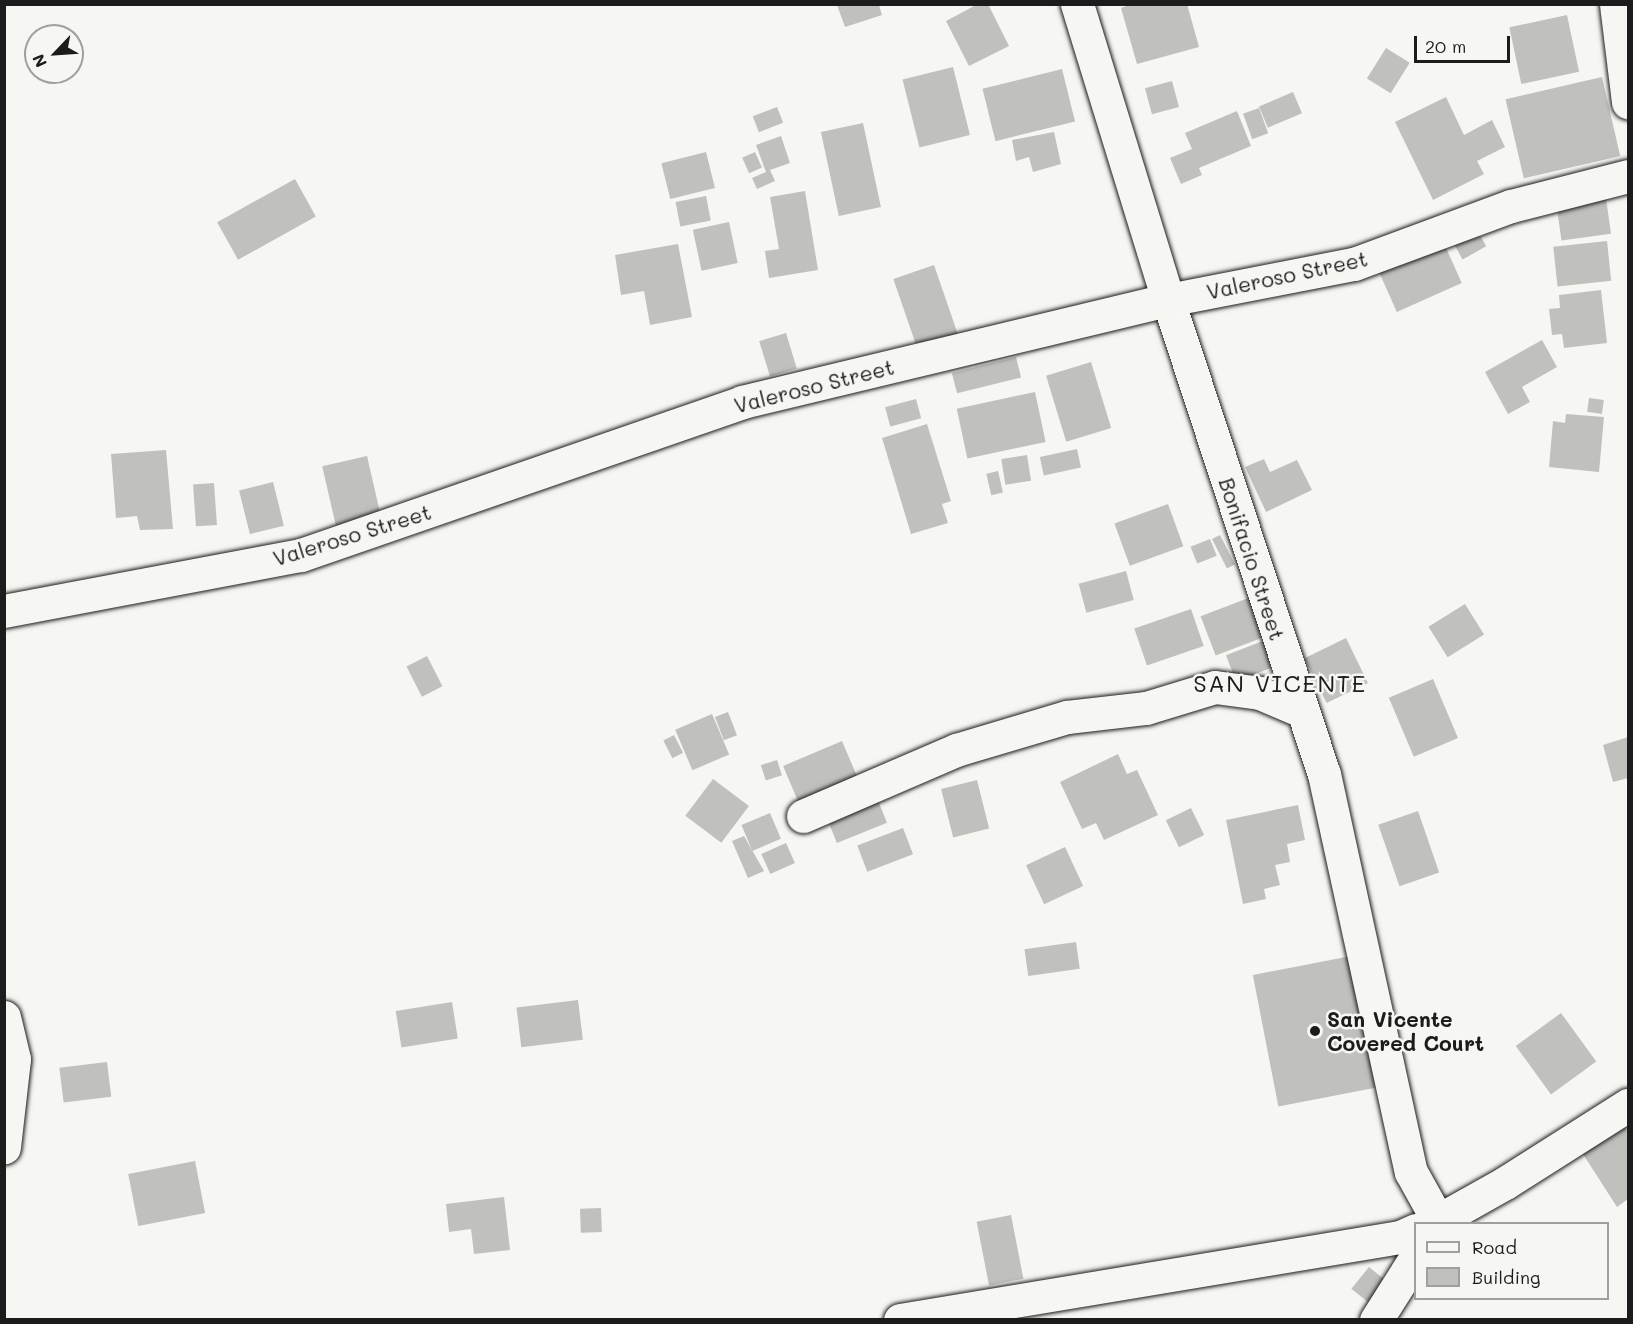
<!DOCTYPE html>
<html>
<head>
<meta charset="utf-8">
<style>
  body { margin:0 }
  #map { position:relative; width:1633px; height:1324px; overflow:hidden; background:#f6f6f2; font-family:Mali,sans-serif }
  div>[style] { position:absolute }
  .building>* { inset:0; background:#c0c0bd; transform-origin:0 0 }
  .roads { filter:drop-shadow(0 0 2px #1c1c1c) drop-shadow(0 0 2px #1c1c1c) }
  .minor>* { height:33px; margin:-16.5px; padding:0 16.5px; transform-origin:16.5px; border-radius:16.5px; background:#f6f6f2 }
  .secondary>* { height:33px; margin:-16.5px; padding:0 16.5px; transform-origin:16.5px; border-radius:16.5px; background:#f6f6f2 }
  .dots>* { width:16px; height:16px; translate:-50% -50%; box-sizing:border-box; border:3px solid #f6f6f2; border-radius:50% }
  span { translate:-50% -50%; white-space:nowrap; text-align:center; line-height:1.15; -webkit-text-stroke:5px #f6f6f2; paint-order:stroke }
  .street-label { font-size:21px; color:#1c1c1c }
  .poi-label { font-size:21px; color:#1c1c1c; font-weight:700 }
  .left { translate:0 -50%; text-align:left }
  .quarter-label { font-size:24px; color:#1c1c1c; letter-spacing:1.5px }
  .frame { position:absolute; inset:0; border:6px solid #1c1c1c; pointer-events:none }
  .legend { position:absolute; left:1414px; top:1222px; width:195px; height:78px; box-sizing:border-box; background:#f6f6f2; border:2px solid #9f9f9c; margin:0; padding:8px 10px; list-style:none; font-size:18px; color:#1c1c1c }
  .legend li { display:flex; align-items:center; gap:12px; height:30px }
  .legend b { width:30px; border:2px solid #9f9f9c }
  .north { position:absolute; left:24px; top:24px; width:60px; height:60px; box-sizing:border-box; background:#f6f6f2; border:2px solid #9f9f9c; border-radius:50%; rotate:245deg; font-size:16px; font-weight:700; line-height:24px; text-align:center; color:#1c1c1c }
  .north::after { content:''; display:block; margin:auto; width:21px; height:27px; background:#1c1c1c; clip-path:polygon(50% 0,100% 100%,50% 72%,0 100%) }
  .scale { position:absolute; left:1414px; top:36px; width:96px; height:27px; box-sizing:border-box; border:3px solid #1c1c1c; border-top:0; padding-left:8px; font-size:18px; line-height:21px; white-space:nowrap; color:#1c1c1c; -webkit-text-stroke:4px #f6f6f2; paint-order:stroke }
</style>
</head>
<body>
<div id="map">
  <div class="building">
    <div style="clip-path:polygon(978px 4px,988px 4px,1009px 46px,969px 66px,946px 21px)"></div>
    <div style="clip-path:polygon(1132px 4px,1187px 4px,1199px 47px,1137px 64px,1121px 8px)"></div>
    <div style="clip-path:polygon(837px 5px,879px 5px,882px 15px,845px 27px)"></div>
    <div style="left:1567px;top:15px;width:58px;height:59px;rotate:78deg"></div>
    <div style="left:1386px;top:48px;width:28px;height:36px;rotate:32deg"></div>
    <div style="left:953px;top:67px;width:70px;height:52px;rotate:76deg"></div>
    <div style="left:1062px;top:69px;width:54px;height:82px;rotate:76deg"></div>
    <div style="left:1602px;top:77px;width:81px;height:99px;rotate:77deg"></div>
    <div style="left:1172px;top:81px;width:27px;height:28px;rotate:75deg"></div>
    <div style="left:1293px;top:92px;width:23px;height:37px;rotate:67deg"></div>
    <div style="clip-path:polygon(1446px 97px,1464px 135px,1492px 120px,1505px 147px,1477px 161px,1484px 174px,1433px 200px,1395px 122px)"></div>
    <div style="left:777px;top:107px;width:17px;height:26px;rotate:69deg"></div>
    <div style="left:1259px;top:108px;width:27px;height:17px;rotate:70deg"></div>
    <div style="clip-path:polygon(1237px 111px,1251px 146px,1199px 168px,1202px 175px,1181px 184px,1170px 158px,1192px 149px,1185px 133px)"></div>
    <div style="left:863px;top:123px;width:86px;height:43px;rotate:78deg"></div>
    <div style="clip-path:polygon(1054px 132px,1061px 164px,1033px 172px,1029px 157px,1016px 161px,1012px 140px)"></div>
    <div style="clip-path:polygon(781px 136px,790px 163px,770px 170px,775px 181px,757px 189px,752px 178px,766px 172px,756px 145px)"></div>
    <div style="left:706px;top:152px;width:37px;height:46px;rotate:76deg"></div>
    <div style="left:755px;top:152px;width:17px;height:14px;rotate:66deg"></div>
    <div style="left:295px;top:179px;width:43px;height:89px;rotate:61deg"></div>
    <div style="clip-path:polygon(805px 191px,818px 270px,769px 278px,765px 251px,779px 249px,770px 197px)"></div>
    <div style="left:706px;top:196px;width:25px;height:31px;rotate:79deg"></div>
    <div style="left:1606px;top:198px;width:36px;height:50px;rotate:82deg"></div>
    <div style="left:729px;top:222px;width:42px;height:37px;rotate:78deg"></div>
    <div style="left:1476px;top:228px;width:21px;height:27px;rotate:61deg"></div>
    <div style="left:1443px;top:241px;width:46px;height:71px;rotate:66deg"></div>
    <div style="left:1607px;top:241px;width:40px;height:54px;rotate:84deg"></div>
    <div style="clip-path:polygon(678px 244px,692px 317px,650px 325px,644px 291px,621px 295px,615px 255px)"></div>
    <div style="left:934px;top:265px;width:73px;height:43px;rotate:71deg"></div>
    <div style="clip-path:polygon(1601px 290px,1607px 343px,1564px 348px,1562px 334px,1552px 335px,1549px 309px,1560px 308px,1559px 295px)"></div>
    <div style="left:786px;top:333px;width:37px;height:28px;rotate:73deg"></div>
    <div style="clip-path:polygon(1542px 340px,1557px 367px,1522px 387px,1530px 402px,1508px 414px,1485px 372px)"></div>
    <div style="left:1016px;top:357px;width:21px;height:66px;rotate:76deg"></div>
    <div style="left:1091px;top:362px;width:69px;height:47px;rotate:73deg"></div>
    <div style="left:1035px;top:392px;width:51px;height:80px;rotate:78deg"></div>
    <div style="left:1589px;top:398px;width:15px;height:14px;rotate:8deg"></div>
    <div style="left:916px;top:399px;width:20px;height:32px;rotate:75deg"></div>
    <div style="clip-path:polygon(1566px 414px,1604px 417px,1599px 472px,1549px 467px,1553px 421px,1565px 423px)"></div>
    <div style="clip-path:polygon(927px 424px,951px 501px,942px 504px,948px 523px,911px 534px,882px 438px)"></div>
    <div style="left:1077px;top:449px;width:19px;height:38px;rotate:78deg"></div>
    <div style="clip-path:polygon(166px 450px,173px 529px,140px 530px,137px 516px,116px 518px,111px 454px)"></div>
    <div style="left:1027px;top:455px;width:26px;height:26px;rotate:81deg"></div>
    <div style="left:367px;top:456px;width:68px;height:46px;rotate:77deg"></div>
    <div style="clip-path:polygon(1264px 459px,1270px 472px,1297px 460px,1312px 490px,1266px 512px,1245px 467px)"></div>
    <div style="left:998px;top:471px;width:22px;height:12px;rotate:77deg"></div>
    <div style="left:273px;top:482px;width:45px;height:35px;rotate:76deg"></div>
    <div style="left:214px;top:483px;width:42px;height:21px;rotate:86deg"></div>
    <div style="left:1168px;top:504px;width:45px;height:57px;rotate:70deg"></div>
    <div style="left:1220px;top:535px;width:33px;height:9px;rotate:63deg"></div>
    <div style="left:1210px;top:539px;width:18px;height:21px;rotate:68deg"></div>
    <div style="left:1126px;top:571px;width:30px;height:49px;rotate:75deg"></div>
    <div style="left:1251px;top:597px;width:42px;height:54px;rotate:69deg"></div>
    <div style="left:1465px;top:604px;width:36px;height:43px;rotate:58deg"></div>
    <div style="left:1191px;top:609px;width:39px;height:60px;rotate:71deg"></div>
    <div style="left:1346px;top:638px;width:50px;height:46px;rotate:64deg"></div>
    <div style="left:1268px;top:639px;width:28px;height:45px;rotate:69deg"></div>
    <div style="left:427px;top:656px;width:34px;height:23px;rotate:63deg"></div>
    <div style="left:1433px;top:679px;width:64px;height:48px;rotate:67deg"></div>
    <div style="left:728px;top:712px;width:25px;height:14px;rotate:69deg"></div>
    <div style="left:712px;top:714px;width:44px;height:40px;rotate:67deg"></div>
    <div style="left:674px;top:735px;width:20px;height:12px;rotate:63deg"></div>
    <div style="clip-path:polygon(1628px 737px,1628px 778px,1613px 782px,1603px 745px)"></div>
    <div style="left:842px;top:741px;width:41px;height:64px;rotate:67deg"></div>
    <div style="clip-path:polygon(1118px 754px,1127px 774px,1137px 770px,1158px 815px,1104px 840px,1096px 823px,1082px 829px,1060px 782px)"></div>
    <div style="left:777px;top:760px;width:16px;height:17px;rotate:72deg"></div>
    <div style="left:713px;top:779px;width:45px;height:46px;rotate:37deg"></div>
    <div style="left:977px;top:780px;width:50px;height:37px;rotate:76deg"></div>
    <div style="left:875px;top:793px;width:32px;height:54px;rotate:68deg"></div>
    <div style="clip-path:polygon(1298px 805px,1305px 840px,1287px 844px,1290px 862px,1275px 865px,1280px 885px,1264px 889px,1266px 899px,1243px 904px,1226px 820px)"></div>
    <div style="left:1191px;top:808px;width:30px;height:28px;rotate:64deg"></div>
    <div style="left:1418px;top:811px;width:65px;height:42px;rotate:71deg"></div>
    <div style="left:770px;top:813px;width:28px;height:31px;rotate:67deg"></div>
    <div style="left:903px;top:828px;width:28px;height:49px;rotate:69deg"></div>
    <div style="clip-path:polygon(744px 836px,764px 871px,748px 878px,732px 841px)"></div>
    <div style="left:786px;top:843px;width:22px;height:27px;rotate:66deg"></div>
    <div style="left:1065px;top:847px;width:43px;height:43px;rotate:65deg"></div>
    <div style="left:1076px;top:942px;width:27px;height:52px;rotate:82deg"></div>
    <div style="left:1351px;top:956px;width:134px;height:100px;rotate:79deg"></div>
    <div style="left:578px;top:1000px;width:40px;height:62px;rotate:83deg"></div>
    <div style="left:452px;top:1002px;width:37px;height:57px;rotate:81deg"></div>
    <div style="left:1561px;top:1013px;width:60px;height:56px;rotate:54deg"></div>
    <div style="left:107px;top:1062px;width:35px;height:48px;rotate:83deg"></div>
    <div style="clip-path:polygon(1625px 1127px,1628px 1133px,1628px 1199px,1617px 1207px,1583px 1154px)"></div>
    <div style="left:195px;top:1161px;width:53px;height:68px;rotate:79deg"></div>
    <div style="clip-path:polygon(504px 1197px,510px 1250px,474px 1254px,471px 1229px,449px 1232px,446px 1204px)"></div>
    <div style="left:601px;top:1208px;width:24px;height:21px;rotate:88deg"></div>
    <div style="left:1011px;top:1215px;width:65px;height:35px;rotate:79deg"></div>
    <div style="left:1369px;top:1267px;width:22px;height:28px;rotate:39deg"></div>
  </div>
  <div class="roads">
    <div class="minor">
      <div style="left:1077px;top:4px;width:310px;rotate:72.9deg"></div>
      <div style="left:1168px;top:300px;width:499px;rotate:71.8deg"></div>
      <div style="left:1324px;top:774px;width:407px;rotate:77.7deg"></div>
      <div style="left:1411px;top:1172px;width:56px;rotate:61.1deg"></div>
      <div style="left:1616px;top:4px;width:99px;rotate:83deg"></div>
      <div style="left:4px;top:611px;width:302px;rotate:-10.7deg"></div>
      <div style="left:301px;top:555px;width:467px;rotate:-19.1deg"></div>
      <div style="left:742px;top:402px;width:438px;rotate:-13.5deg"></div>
      <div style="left:1168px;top:300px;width:189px;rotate:-11deg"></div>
      <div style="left:1354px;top:264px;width:167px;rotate:-20.3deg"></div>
      <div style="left:1511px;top:206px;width:121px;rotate:-14.4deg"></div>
      <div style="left:803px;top:816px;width:167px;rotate:-23.3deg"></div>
      <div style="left:956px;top:750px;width:116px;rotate:-16.6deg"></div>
      <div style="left:1067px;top:717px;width:80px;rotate:-6.5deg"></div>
      <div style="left:1146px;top:708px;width:72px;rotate:-16.9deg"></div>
      <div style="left:1215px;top:687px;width:45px;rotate:7.6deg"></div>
      <div style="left:1260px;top:693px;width:46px;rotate:23.2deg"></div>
      <div style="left:1432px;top:1224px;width:84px;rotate:-29.3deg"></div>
      <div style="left:1505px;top:1183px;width:146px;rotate:-32.4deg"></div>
      <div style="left:900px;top:1320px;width:507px;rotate:-9.43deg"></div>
      <div style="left:1400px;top:1237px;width:17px;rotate:-24deg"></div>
      <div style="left:1376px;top:1320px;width:75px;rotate:-57.6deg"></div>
    </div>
    <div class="secondary">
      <div style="left:4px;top:1017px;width:43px;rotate:76.6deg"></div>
      <div style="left:14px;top:1059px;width:89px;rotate:96.5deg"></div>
    </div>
  </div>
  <div class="dots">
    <div style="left:1315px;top:1031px;background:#1c1c1c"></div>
  </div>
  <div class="street-label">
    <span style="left:1287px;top:275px;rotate:-12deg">Valeroso Street</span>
    <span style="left:814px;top:386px;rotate:-14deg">Valeroso Street</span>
    <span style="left:352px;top:535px;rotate:-17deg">Valeroso Street</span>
    <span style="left:1252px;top:559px;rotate:72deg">Bonifacio Street</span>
  </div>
  <div class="poi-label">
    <span class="left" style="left:1327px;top:1031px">San Vicente<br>Covered Court</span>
  </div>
  <div class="quarter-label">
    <span style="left:1280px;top:683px">SAN VICENTE</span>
  </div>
  <div class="frame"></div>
  <ul class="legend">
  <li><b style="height:8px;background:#f6f6f2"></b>Road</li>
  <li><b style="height:16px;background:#c0c0bd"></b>Building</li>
  </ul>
  <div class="north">N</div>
  <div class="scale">20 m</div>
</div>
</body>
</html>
